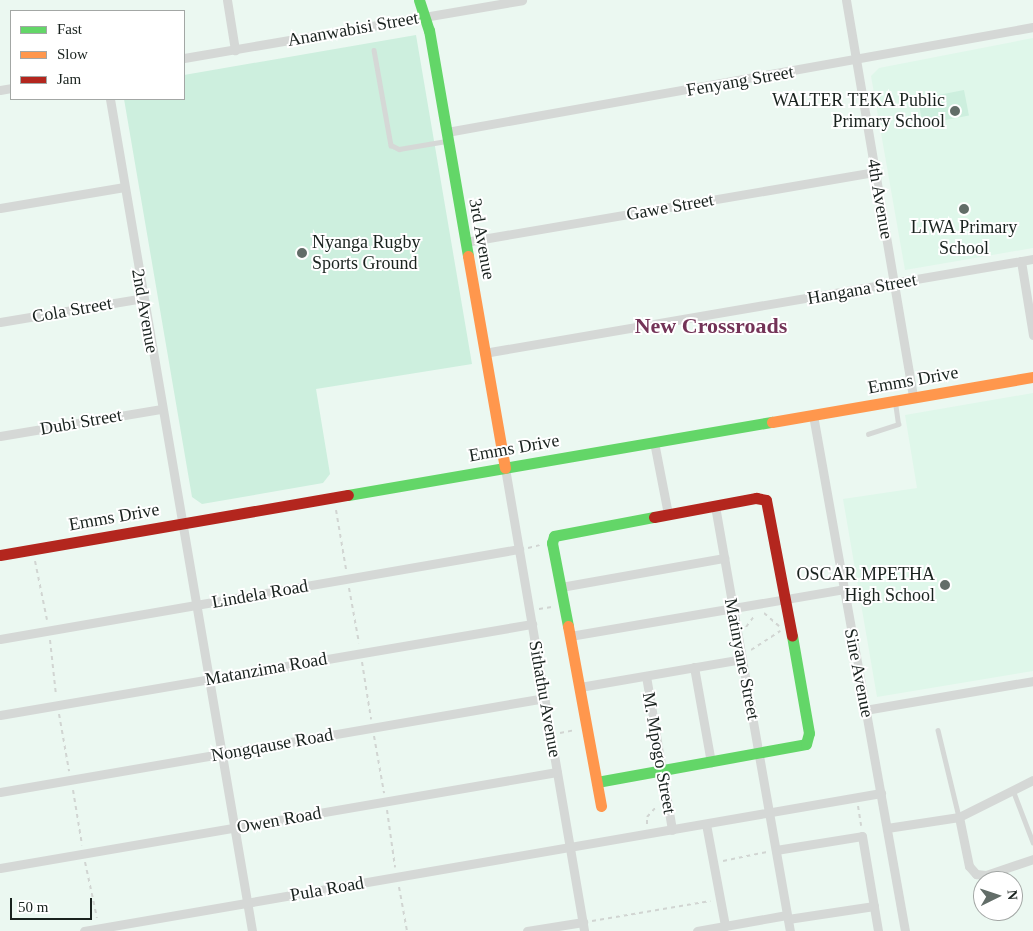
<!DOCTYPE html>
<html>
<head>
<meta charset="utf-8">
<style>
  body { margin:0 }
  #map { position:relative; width:1033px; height:931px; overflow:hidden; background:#ebf8f1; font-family:Georgia,serif }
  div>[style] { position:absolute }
  .built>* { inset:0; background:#dff7ea }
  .green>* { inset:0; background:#cdefde; transform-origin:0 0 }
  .path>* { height:2px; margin-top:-1px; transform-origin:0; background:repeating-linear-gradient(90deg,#d1d5d2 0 4px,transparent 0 8px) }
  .lane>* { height:4.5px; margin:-2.25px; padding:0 2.25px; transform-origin:2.25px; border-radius:2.25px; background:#d5d8d6 }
  .street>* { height:9px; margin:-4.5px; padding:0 4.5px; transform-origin:4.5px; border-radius:4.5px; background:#d5d8d6 }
  .fast>* { height:11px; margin:-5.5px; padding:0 5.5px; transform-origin:5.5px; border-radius:5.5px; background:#63d668 }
  .slow>* { height:11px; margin:-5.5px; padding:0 5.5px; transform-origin:5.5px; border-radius:5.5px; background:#ff974d }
  .jam>* { height:11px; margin:-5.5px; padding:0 5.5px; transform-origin:5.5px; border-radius:5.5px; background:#b3261e }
  .dots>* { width:14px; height:14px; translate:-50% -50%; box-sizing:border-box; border:2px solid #fff; border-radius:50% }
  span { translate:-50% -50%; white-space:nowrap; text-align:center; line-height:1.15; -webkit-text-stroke:4px #fff; paint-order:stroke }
  .street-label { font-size:18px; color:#19221e }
  .poi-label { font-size:18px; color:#19221e }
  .right { translate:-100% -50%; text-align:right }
  .left { translate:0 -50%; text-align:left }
  .district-label { font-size:22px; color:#733357; font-weight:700 }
  .legend { position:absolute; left:10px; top:10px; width:175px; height:90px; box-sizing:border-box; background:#fff; border:1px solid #a3a7a5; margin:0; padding:6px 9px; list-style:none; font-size:15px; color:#19221e }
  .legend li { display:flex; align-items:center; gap:10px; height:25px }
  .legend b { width:25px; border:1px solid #a3a7a5 }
  .north { position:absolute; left:973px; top:871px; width:50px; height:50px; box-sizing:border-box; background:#fff; border:1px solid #a3a7a5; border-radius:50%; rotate:86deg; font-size:14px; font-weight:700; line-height:20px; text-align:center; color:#19221e }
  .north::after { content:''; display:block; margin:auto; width:18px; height:22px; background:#626d68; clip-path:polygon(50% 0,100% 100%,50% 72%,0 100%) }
  .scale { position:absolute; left:10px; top:898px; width:82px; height:22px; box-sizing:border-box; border:2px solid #19221e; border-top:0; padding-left:6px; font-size:15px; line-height:18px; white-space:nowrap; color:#19221e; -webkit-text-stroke:4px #fff; paint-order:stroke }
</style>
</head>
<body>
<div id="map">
  <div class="built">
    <div style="clip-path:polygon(1033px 38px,1033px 248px,905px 270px,871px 76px,879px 68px)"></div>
    <div style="clip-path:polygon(1033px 393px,1033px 671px,877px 697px,843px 499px,917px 488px,905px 415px)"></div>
  </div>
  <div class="green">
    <div style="clip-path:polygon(416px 35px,472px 364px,316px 389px,330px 474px,323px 483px,202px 504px,192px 497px,124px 99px,184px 99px,184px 75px)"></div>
    <div style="left:964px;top:90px;width:26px;height:47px;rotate:79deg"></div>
  </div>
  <div class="path">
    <div style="left:336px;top:510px;width:60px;rotate:80.4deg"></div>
    <div style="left:528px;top:548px;width:12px;rotate:-14deg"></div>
    <div style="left:35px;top:561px;width:60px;rotate:78.5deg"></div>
    <div style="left:349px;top:588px;width:56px;rotate:79.7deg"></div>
    <div style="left:539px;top:609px;width:13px;rotate:-9deg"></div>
    <div style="left:764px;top:613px;width:20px;rotate:41deg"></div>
    <div style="left:746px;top:627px;width:15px;rotate:-53deg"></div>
    <div style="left:50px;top:640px;width:55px;rotate:83.8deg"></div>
    <div style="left:751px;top:650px;width:35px;rotate:-33deg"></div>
    <div style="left:362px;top:662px;width:58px;rotate:81deg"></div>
    <div style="left:59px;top:714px;width:58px;rotate:80deg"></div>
    <div style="left:560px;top:733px;width:15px;rotate:-11deg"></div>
    <div style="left:374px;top:736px;width:58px;rotate:80deg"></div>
    <div style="left:73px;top:790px;width:56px;rotate:80.7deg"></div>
    <div style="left:858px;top:806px;width:20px;rotate:81deg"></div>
    <div style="left:387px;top:810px;width:58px;rotate:82deg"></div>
    <div style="left:647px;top:824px;width:7px;rotate:-90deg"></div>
    <div style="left:647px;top:817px;width:15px;rotate:-48deg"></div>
    <div style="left:723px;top:861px;width:45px;rotate:-11.6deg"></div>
    <div style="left:85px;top:862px;width:57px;rotate:77.9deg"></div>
    <div style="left:399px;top:887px;width:45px;rotate:79.7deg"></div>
    <div style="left:592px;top:921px;width:120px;rotate:-9.6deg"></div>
  </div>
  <div class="lane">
    <div style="left:374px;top:50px;width:97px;rotate:79.9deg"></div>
    <div style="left:391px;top:145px;width:9px;rotate:27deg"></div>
    <div style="left:399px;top:149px;width:49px;rotate:-9.5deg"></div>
    <div style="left:868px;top:434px;width:32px;rotate:-18deg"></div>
    <div style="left:898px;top:424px;width:22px;rotate:-98deg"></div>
    <div style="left:938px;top:730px;width:89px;rotate:76.4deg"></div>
    <div style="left:1013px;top:790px;width:56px;rotate:69deg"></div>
  </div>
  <div class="street">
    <div style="left:227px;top:0;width:51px;rotate:80.9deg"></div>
    <div style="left:846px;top:0;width:403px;rotate:80.4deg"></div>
    <div style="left:184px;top:58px;width:343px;rotate:-9.7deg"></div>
    <div style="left:0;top:90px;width:11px;rotate:-10deg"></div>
    <div style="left:110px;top:99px;width:844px;rotate:80.31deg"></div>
    <div style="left:447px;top:132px;width:595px;rotate:-10.16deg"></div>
    <div style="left:0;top:208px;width:126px;rotate:-9.6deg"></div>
    <div style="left:465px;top:242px;width:416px;rotate:-9.7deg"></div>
    <div style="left:1021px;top:261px;width:75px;rotate:80.8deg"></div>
    <div style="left:0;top:322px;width:145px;rotate:-9.5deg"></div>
    <div style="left:484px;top:353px;width:557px;rotate:-9.72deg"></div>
    <div style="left:813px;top:415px;width:524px;rotate:79.89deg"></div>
    <div style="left:0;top:436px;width:164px;rotate:-9.5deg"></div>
    <div style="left:654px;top:442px;width:73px;rotate:79deg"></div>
    <div style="left:505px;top:468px;width:470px;rotate:80.3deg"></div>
    <div style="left:715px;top:506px;width:432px;rotate:80deg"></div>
    <div style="left:561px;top:587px;width:166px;rotate:-10.1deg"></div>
    <div style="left:570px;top:636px;width:278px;rotate:-9.7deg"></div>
    <div style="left:0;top:639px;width:527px;rotate:-9.84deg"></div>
    <div style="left:694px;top:667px;width:97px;rotate:79.9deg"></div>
    <div style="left:646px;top:676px;width:156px;rotate:80.4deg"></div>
    <div style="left:580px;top:687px;width:164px;rotate:-9.8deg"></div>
    <div style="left:865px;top:710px;width:170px;rotate:-9.8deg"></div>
    <div style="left:0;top:715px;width:540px;rotate:-9.71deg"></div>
    <div style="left:0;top:792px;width:553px;rotate:-9.79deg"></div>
    <div style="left:959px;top:817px;width:50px;rotate:78.5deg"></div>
    <div style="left:969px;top:866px;width:11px;rotate:49deg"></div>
    <div style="left:976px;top:874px;width:10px;rotate:6deg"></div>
    <div style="left:986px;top:875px;width:50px;rotate:-18.8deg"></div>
    <div style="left:706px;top:824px;width:104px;rotate:79.4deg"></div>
    <div style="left:887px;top:828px;width:73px;rotate:-8.7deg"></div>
    <div style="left:959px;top:817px;width:83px;rotate:-26.6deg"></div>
    <div style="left:776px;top:850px;width:87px;rotate:-9.2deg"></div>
    <div style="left:862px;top:836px;width:96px;rotate:80.4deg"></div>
    <div style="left:0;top:868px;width:565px;rotate:-9.78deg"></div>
    <div style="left:788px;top:919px;width:87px;rotate:-8.6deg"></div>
    <div style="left:84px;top:931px;width:809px;rotate:-9.82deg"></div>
    <div style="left:527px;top:931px;width:57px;rotate:-9.1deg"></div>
    <div style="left:697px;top:931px;width:91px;rotate:-10.1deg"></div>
  </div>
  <div class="fast">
    <div style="left:419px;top:0;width:32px;rotate:72deg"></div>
    <div style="left:429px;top:30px;width:229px;rotate:80.2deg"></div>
    <div style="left:348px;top:495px;width:430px;rotate:-9.8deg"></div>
    <div style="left:568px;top:626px;width:85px;rotate:-100.9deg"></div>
    <div style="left:552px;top:543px;width:7px;rotate:-74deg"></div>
    <div style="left:554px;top:536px;width:102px;rotate:-10.8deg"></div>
    <div style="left:597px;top:782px;width:212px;rotate:-10.3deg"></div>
    <div style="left:806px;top:744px;width:11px;rotate:-75deg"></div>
    <div style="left:809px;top:733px;width:98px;rotate:-99.9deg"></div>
  </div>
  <div class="slow">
    <div style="left:468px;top:256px;width:215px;rotate:80.1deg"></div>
    <div style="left:772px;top:422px;width:265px;rotate:-9.8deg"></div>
    <div style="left:568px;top:626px;width:183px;rotate:79.6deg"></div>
  </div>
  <div class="jam">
    <div style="left:654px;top:517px;width:104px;rotate:-10.6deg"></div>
    <div style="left:756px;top:498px;width:10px;rotate:11deg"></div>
    <div style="left:766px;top:500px;width:138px;rotate:79.2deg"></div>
    <div style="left:0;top:555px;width:353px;rotate:-9.8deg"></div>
  </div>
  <div class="dots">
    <div style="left:955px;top:111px;background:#626d68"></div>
    <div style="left:964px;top:209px;background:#626d68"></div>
    <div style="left:302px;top:253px;background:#626d68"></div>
    <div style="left:945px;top:585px;background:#626d68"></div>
  </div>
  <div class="street-label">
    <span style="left:353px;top:29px;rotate:-10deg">Ananwabisi Street</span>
    <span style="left:740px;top:81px;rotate:-10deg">Fenyang Street</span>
    <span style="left:880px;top:199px;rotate:80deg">4th Avenue</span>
    <span style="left:670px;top:207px;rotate:-10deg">Gawe Street</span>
    <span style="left:482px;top:239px;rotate:80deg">3rd Avenue</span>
    <span style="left:862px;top:289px;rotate:-10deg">Hangana Street</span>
    <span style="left:72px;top:310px;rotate:-10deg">Cola Street</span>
    <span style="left:145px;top:311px;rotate:80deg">2nd Avenue</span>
    <span style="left:913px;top:380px;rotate:-10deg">Emms Drive</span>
    <span style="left:81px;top:422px;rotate:-10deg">Dubi Street</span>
    <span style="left:514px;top:448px;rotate:-10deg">Emms Drive</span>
    <span style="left:114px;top:517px;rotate:-10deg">Emms Drive</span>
    <span style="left:260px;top:594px;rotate:-10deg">Lindela Road</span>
    <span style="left:742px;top:659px;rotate:79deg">Matinyane Street</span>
    <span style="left:266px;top:669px;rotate:-10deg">Matanzima Road</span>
    <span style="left:859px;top:673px;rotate:79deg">Sine Avenue</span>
    <span style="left:545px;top:699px;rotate:80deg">Sithathu Avenue</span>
    <span style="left:272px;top:745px;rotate:-10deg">Nongqause Road</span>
    <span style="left:659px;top:753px;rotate:80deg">M. Mpogo Street</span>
    <span style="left:279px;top:820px;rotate:-10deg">Owen Road</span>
    <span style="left:327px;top:889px;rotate:-10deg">Pula Road</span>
  </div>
  <div class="poi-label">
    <span class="right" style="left:945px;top:111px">WALTER TEKA Public<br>Primary School</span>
    <span style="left:964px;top:238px">LIWA Primary<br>School</span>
    <span class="left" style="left:312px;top:253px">Nyanga Rugby<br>Sports Ground</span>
    <span class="right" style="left:935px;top:585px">OSCAR MPETHA<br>High School</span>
  </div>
  <div class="district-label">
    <span style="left:711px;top:326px">New Crossroads</span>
  </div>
  <ul class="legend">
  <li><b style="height:6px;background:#63d668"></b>Fast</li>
  <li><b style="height:6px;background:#ff974d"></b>Slow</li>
  <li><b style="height:6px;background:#b3261e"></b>Jam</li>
  </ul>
  <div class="north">N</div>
  <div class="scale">50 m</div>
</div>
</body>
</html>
